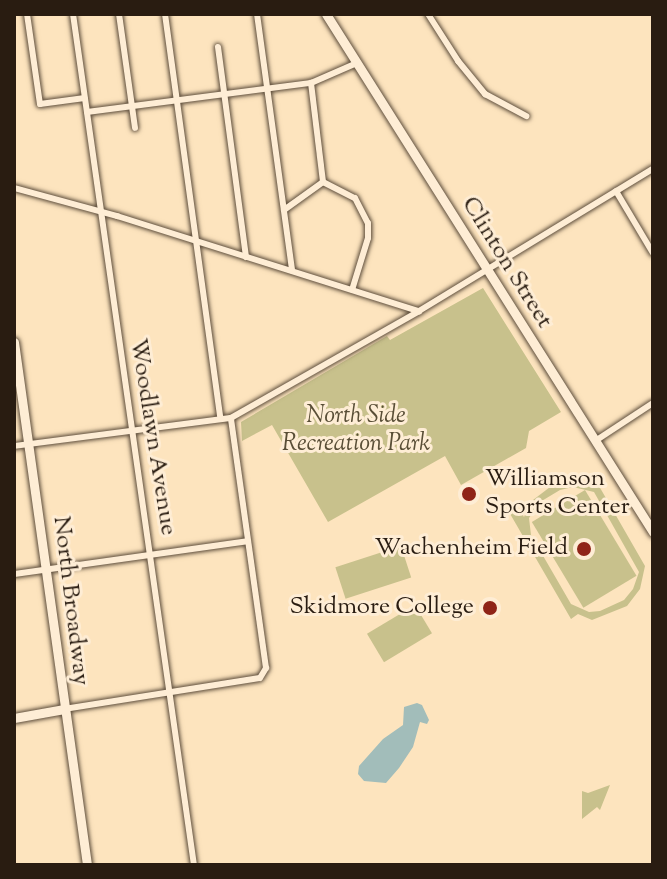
<!DOCTYPE html>
<html>
<head>
<meta charset="utf-8">
<style>
  body { margin:0 }
  #map { position:relative; width:667px; height:879px; overflow:hidden; background:#fde4be; font-family:"Sorts Mill Goudy",serif }
  div>[style] { position:absolute }
  .green>* { inset:0; background:#c8c18c; transform-origin:0 0 }
  .water>* { inset:0; background:#a2bdba }
  .roads { filter:drop-shadow(0 0 2px #5e4e3c) drop-shadow(0 0 2px #5e4e3c) }
  .street>* { height:6px; margin:-3px; padding:0 3px; transform-origin:3px; border-radius:3px; background:#feedd5 }
  .secondary>* { height:9px; margin:-4.5px; padding:0 4.5px; transform-origin:4.5px; border-radius:4.5px; background:#feedd5 }
  .dots>* { width:22px; height:22px; translate:-50% -50%; box-sizing:border-box; border:4px solid #feedd5; border-radius:50% }
  span { translate:-50% -50%; white-space:nowrap; text-align:center; line-height:1.15; -webkit-text-stroke:6px #feedd5; paint-order:stroke }
  .street-label { font-size:24px; color:#291c11 }
  .park-label { font-size:24px; color:#594e36; font-style:italic }
  .poi-label { font-size:24px; color:#291c11 }
  .left { translate:0 -50%; text-align:left }
  .right { translate:-100% -50%; text-align:right }
  .frame { position:absolute; inset:0; border:16px solid #291c11; pointer-events:none }
</style>
</head>
<body>
<div id="map">
  <div class="green">
    <div style="clip-path:polygon(483px 288px,561px 412px,529px 431px,526px 448px,461px 485px,445px 456px,328px 522px,272px 425px,242px 441px,241px 422px,387px 336px,390px 340px)"></div>
    <div style="clip-path:polygon(evenodd,574px 480px,599px 486px,645px 566px,640px 589px,627px 606px,592px 620px,578px 614px,571px 619px,509px 512px,518px 508px,524px 517px,533px 500px,554px 484px,574px 480px,573px 487px,594px 492px,639px 572px,633px 589px,624px 600px,600px 611px,589px 612px,571px 604px,531px 535px,529px 518px,540px 502px,560px 490px,573px 487px)"></div>
    <div style="left:585px;top:490px;width:100px;height:62px;rotate:59deg"></div>
    <div style="left:401px;top:546px;width:33px;height:69px;rotate:72deg"></div>
    <div style="left:415px;top:605px;width:33px;height:56px;rotate:59deg"></div>
    <div style="clip-path:polygon(610px 785px,600px 810px,597px 807px,582px 819px,582px 791px,588px 793px)"></div>
  </div>
  <div class="water">
    <div style="clip-path:polygon(417px 703px,422px 705px,429px 720px,427px 724px,420px 722px,413px 747px,399px 768px,386px 783px,364px 781px,358px 774px,359px 766px,383px 739px,403px 725px,404px 707px)"></div>
  </div>
  <div class="roads">
    <div class="street">
      <div style="left:27px;top:14px;width:91px;rotate:81.8deg"></div>
      <div style="left:40px;top:104px;width:45px;rotate:-7.6deg"></div>
      <div style="left:73px;top:14px;width:860px;rotate:81.91deg"></div>
      <div style="left:119px;top:14px;width:115px;rotate:82deg"></div>
      <div style="left:165px;top:14px;width:408px;rotate:82.2deg"></div>
      <div style="left:257px;top:14px;width:259px;rotate:82.2deg"></div>
      <div style="left:428px;top:14px;width:56px;rotate:57.4deg"></div>
      <div style="left:458px;top:61px;width:43px;rotate:50.7deg"></div>
      <div style="left:485px;top:94px;width:47px;rotate:28.2deg"></div>
      <div style="left:218px;top:47px;width:212px;rotate:82.4deg"></div>
      <div style="left:87px;top:112px;width:226px;rotate:-7.4deg"></div>
      <div style="left:311px;top:83px;width:50px;rotate:-23.5deg"></div>
      <div style="left:323px;top:182px;width:36px;rotate:27deg"></div>
      <div style="left:355px;top:198px;width:28px;rotate:63deg"></div>
      <div style="left:368px;top:223px;width:15px;rotate:90deg"></div>
      <div style="left:368px;top:238px;width:54px;rotate:107.1deg"></div>
      <div style="left:14px;top:188px;width:107px;rotate:15.2deg"></div>
      <div style="left:117px;top:216px;width:317px;rotate:17.5deg"></div>
      <div style="left:616px;top:191px;width:72px;rotate:59.2deg"></div>
      <div style="left:284px;top:210px;width:48px;rotate:-35.7deg"></div>
      <div style="left:323px;top:182px;width:100px;rotate:-96.9deg"></div>
      <div style="left:595px;top:441px;width:69px;rotate:-33.2deg"></div>
      <div style="left:14px;top:446px;width:219px;rotate:-7.4deg"></div>
      <div style="left:231px;top:418px;width:216px;rotate:-29.6deg"></div>
      <div style="left:419px;top:311px;width:274px;rotate:-31.3deg"></div>
      <div style="left:14px;top:574px;width:236px;rotate:-8deg"></div>
      <div style="left:64px;top:709px;width:198px;rotate:-9deg"></div>
      <div style="left:260px;top:678px;width:12px;rotate:-59deg"></div>
      <div style="left:266px;top:668px;width:252px;rotate:-98deg"></div>
    </div>
    <div class="secondary">
      <div style="left:326px;top:14px;width:613px;rotate:57.74deg"></div>
      <div style="left:14px;top:342px;width:528px;rotate:82.05deg"></div>
      <div style="left:14px;top:718px;width:51px;rotate:-10.2deg"></div>
    </div>
  </div>
  <div class="dots">
    <div style="left:469px;top:494px;background:#8f2418"></div>
    <div style="left:584px;top:549px;background:#8f2418"></div>
    <div style="left:490px;top:608px;background:#8f2418"></div>
  </div>
  <div class="street-label">
    <span style="left:506px;top:263px;rotate:58deg">Clinton Street</span>
    <span style="left:152px;top:437px;rotate:81deg">Woodlawn Avenue</span>
    <span style="left:70px;top:601px;rotate:83deg">North Broadway</span>
  </div>
  <div class="park-label">
    <span style="left:356px;top:431px">North Side<br>Recreation Park</span>
  </div>
  <div class="poi-label">
    <span class="left" style="left:485px;top:494px">Williamson<br>Sports Center</span>
    <span class="right" style="left:568px;top:549px">Wachenheim Field</span>
    <span class="right" style="left:474px;top:608px">Skidmore College</span>
  </div>
  <div class="frame"></div>
</div>
</body>
</html>
